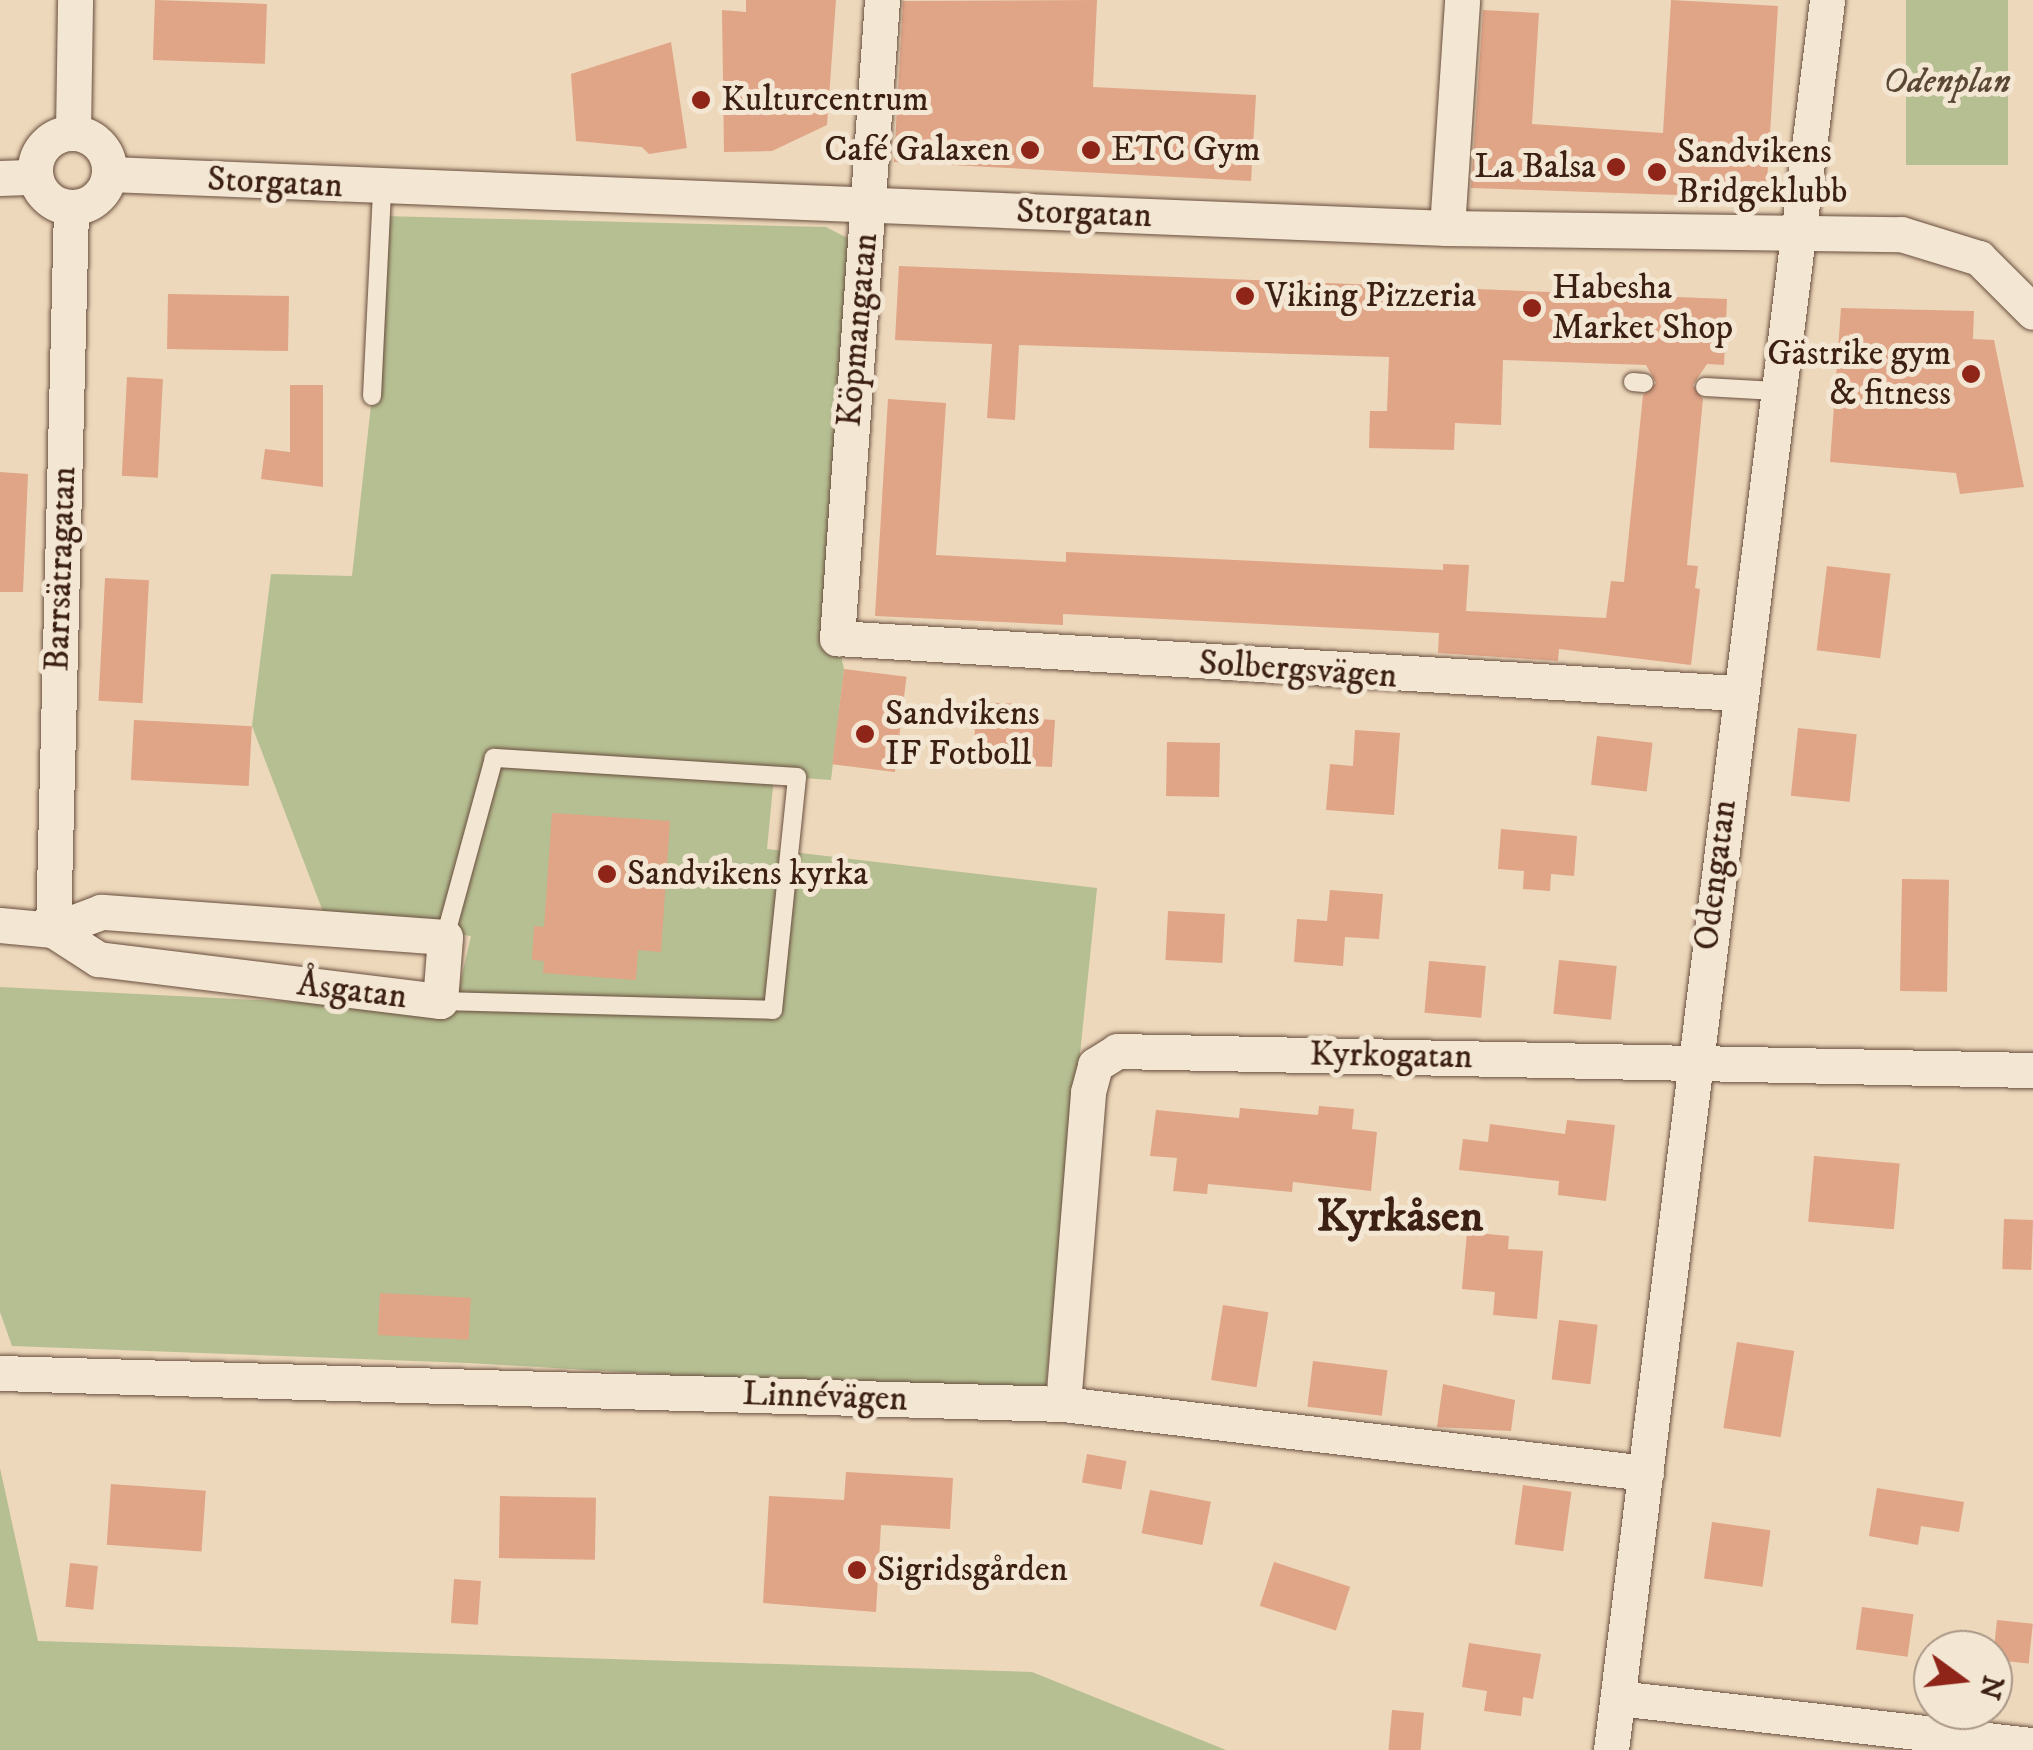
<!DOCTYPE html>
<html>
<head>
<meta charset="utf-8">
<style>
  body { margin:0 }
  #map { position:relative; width:2033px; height:1750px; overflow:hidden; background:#edd8bb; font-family:"IM FELL DW Pica",serif }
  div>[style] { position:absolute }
  .green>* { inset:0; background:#b6bf92; transform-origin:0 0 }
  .building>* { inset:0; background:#e0a487; transform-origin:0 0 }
  .roads { filter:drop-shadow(0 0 2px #694e3e) drop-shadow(0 0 2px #694e3e) }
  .service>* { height:18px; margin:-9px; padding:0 9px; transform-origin:9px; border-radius:9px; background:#f3e6d3 }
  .minor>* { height:35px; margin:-17.5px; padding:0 17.5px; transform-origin:17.5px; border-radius:17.5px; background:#f3e6d3 }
  .minor>.ring { margin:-17.5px; padding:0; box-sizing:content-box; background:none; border:35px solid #f3e6d3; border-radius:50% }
  .dots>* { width:28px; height:28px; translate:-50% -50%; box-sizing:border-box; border:5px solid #f3e6d3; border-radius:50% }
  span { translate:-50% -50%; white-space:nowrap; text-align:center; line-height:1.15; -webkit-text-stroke:10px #f3e6d3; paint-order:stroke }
  .park-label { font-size:35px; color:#5b4834; font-style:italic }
  .poi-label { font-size:35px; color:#3d2014 }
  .left { translate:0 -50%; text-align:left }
  .right { translate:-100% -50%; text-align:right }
  .street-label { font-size:35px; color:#3d2014 }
  .district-label { font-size:45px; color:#3d2014; font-weight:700 }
  .north { position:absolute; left:1913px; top:1630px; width:100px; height:100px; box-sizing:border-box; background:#f3e6d3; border:2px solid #aa9787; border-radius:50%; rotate:105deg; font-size:28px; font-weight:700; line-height:40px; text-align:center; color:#3d2014 }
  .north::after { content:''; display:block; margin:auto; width:35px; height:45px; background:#8f2418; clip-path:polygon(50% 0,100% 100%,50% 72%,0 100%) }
</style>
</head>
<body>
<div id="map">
  <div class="green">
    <div style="left:1906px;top:0;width:102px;height:165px"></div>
    <div style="clip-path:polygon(382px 216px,826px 227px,865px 247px,837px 638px,844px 669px,831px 780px,774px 776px,767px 849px,1097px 888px,1045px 1397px,469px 1363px,12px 1346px,0 1312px,0 987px,454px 1010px,471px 936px,325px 917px,252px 726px,271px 574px,352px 576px,372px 396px)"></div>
    <div style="clip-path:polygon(0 1468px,38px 1641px,1032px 1672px,1226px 1750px,0 1750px)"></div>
  </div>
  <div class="building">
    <div style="left:155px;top:0;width:112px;height:60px;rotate:2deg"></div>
    <div style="clip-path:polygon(746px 0,836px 0,827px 125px,772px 151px,724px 152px,722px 10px,746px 12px)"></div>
    <div style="clip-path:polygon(1097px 0,1093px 87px,1256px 95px,1251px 181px,894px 162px,903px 1px)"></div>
    <div style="clip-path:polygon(1671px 0,1778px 6px,1766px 198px,1471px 188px,1483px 10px,1539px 13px,1532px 124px,1663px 133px)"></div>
    <div style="clip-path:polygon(671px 42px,687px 148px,649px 154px,642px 147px,576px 141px,571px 74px)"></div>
    <div style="clip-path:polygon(899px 266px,1727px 299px,1724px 365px,1707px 364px,1693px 385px,1703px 399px,1687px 565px,1698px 566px,1695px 588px,1700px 589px,1691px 665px,1559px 649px,1558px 661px,1438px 653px,1439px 633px,1063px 614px,1063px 625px,875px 616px,888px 399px,946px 403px,936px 555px,1066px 562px,1066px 552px,1443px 570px,1443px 564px,1469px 565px,1466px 611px,1606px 618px,1611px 581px,1624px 582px,1643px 395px,1656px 383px,1646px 365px,1503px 360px,1501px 425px,1455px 423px,1454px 450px,1369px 448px,1370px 411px,1387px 411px,1389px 357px,1019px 345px,1015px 420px,987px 418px,992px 344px,895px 340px)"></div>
    <div style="left:168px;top:294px;width:121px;height:55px;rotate:1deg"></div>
    <div style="clip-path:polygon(1841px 308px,1974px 311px,1973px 339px,1994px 340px,2024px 487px,1960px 494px,1956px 473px,1830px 462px)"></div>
    <div style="left:127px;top:377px;width:36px;height:99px;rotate:3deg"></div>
    <div style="clip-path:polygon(290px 385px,323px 385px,323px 487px,261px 479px,265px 449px,290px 452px)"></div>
    <div style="clip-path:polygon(0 472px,28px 474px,23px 592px,0 592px)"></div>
    <div style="left:1827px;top:566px;width:64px;height:85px;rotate:7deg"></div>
    <div style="left:105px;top:578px;width:44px;height:123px;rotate:3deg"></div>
    <div style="left:844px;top:669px;width:63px;height:96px;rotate:7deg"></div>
    <div style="clip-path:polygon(976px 702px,1023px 704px,1022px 718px,1055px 720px,1052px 767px,1013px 765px,1014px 749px,974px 747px)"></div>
    <div style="left:134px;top:720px;width:118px;height:60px;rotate:3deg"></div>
    <div style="left:1798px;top:728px;width:59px;height:68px;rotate:6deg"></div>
    <div style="clip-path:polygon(1355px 730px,1400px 733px,1394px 815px,1326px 810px,1330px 764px,1353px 766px)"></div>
    <div style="left:1597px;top:736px;width:56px;height:49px;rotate:7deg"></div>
    <div style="left:1167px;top:742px;width:53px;height:54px;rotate:1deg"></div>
    <div style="clip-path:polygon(552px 813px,670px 821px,661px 952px,638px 950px,636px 980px,543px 973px,544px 961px,532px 960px,534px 926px,544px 927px)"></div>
    <div style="clip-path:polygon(1501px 829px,1577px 836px,1574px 876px,1551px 874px,1550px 891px,1523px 889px,1524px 871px,1498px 869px)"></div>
    <div style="left:1902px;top:879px;width:47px;height:112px;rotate:1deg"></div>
    <div style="clip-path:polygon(1330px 890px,1383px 894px,1379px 939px,1345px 937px,1343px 966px,1294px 962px,1297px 919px,1327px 921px)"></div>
    <div style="left:1168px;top:911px;width:57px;height:49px;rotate:3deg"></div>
    <div style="left:1559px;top:960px;width:58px;height:54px;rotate:6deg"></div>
    <div style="left:1429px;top:961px;width:57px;height:52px;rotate:5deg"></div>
    <div style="clip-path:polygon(1319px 1106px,1354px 1109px,1352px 1129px,1377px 1132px,1371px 1191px,1293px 1182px,1292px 1192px,1208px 1184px,1207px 1194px,1173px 1191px,1177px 1158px,1150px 1156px,1156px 1110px,1239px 1118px,1240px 1108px,1318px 1115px)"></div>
    <div style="clip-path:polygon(1567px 1120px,1615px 1125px,1606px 1201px,1558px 1195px,1559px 1181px,1459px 1170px,1463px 1139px,1488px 1142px,1490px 1124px,1565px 1134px)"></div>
    <div style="left:1814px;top:1156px;width:86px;height:66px;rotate:5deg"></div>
    <div style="left:2004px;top:1219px;width:29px;height:50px;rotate:2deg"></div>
    <div style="clip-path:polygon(1467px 1232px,1509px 1236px,1508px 1249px,1543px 1251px,1537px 1319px,1493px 1315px,1495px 1292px,1462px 1289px)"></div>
    <div style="left:380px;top:1293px;width:91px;height:42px;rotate:3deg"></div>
    <div style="left:1223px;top:1305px;width:46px;height:76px;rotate:9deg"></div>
    <div style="left:1559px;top:1320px;width:39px;height:60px;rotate:7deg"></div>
    <div style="left:1737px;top:1342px;width:58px;height:87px;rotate:9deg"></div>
    <div style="left:1313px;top:1361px;width:75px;height:46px;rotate:7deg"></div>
    <div style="clip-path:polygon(1443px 1384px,1515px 1400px,1511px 1431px,1437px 1427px)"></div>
    <div style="left:1087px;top:1454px;width:40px;height:29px;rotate:10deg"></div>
    <div style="clip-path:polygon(846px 1472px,953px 1478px,950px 1529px,881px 1525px,876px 1612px,763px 1603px,769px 1496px,844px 1500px)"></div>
    <div style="left:111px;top:1484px;width:95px;height:61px;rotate:4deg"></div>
    <div style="left:1523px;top:1485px;width:49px;height:60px;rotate:8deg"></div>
    <div style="clip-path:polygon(1877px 1488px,1964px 1502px,1959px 1532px,1921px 1526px,1918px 1545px,1869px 1536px)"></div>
    <div style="left:1150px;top:1490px;width:62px;height:44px;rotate:11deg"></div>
    <div style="left:500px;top:1496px;width:96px;height:62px;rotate:1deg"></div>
    <div style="left:1712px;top:1522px;width:59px;height:57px;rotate:8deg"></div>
    <div style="left:1274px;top:1562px;width:80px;height:46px;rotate:18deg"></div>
    <div style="left:70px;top:1563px;width:28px;height:44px;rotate:6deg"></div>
    <div style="left:454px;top:1579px;width:27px;height:44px;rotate:4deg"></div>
    <div style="left:1862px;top:1607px;width:52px;height:43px;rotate:8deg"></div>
    <div style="left:1997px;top:1620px;width:36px;height:40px;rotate:6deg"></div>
    <div style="clip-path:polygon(1469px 1643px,1541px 1654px,1533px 1699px,1523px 1697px,1521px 1716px,1484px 1711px,1487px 1691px,1462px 1687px)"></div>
    <div style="left:1392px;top:1710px;width:32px;height:40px;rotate:5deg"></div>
  </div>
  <div class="roads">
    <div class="service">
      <div style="left:1633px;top:382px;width:11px;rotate:5deg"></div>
      <div style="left:1705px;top:387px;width:71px;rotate:3.2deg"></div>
      <div style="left:372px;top:396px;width:208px;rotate:-87.2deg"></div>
      <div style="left:440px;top:1001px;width:333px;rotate:1.5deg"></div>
      <div style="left:773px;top:1010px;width:234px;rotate:-84.1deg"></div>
      <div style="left:797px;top:777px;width:304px;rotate:-176.4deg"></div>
      <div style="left:494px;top:758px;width:186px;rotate:105.3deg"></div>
    </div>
    <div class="minor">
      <div style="left:882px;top:0;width:640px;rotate:94.03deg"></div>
      <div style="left:837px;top:638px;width:902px;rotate:3.5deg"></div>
      <div style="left:73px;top:132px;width:132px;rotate:-89.1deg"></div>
      <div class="ring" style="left:35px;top:133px;width:39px;height:39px"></div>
      <div style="left:110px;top:174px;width:1338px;rotate:2.31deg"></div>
      <div style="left:1447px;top:228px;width:454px;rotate:0.8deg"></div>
      <div style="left:1901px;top:234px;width:82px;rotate:17.1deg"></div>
      <div style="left:1979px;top:258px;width:76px;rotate:45deg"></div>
      <div style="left:0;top:178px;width:35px;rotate:-2deg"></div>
      <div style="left:1447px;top:228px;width:228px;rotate:-86.2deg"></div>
      <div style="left:0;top:925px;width:53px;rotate:5.4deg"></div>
      <div style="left:53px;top:930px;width:54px;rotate:32.8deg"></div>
      <div style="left:98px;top:959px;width:345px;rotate:7deg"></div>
      <div style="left:440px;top:1001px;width:64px;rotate:-85.5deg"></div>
      <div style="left:445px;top:937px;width:345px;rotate:-175.8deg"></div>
      <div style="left:101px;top:912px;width:51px;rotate:159.4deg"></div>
      <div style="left:53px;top:930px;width:722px;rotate:-88.57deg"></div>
      <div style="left:0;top:1373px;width:1063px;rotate:1.67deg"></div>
      <div style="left:1063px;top:1404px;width:587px;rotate:6.75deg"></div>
      <div style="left:1063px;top:1404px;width:313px;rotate:-85.4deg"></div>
      <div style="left:1088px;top:1092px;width:28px;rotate:-75deg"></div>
      <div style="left:1095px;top:1065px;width:26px;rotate:-32deg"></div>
      <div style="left:1117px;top:1051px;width:916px;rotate:1.19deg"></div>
      <div style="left:1618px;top:1698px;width:418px;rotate:6.5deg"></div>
      <div style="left:1611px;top:1750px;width:1763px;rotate:-82.96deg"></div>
    </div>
  </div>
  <div class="dots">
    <div style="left:701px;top:100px;background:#8f2418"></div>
    <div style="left:1030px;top:150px;background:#8f2418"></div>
    <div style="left:1091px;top:150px;background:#8f2418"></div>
    <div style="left:1616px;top:167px;background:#8f2418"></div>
    <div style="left:1657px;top:172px;background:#8f2418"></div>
    <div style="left:1245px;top:296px;background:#8f2418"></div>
    <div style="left:1532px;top:308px;background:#8f2418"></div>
    <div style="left:1971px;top:374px;background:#8f2418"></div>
    <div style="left:865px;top:734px;background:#8f2418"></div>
    <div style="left:607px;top:874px;background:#8f2418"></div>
    <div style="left:857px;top:1570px;background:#8f2418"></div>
  </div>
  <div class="park-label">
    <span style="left:1947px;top:82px">Odenplan</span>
  </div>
  <div class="poi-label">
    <span class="left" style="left:721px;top:100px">Kulturcentrum</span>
    <span class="right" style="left:1010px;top:150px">Café Galaxen</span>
    <span class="left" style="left:1111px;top:150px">ETC Gym</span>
    <span class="left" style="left:1677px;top:172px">Sandvikens<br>Bridgeklubb</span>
    <span class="right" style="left:1596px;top:167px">La Balsa</span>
    <span class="left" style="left:1552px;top:308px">Habesha<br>Market Shop</span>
    <span class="left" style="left:1265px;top:296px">Viking Pizzeria</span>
    <span class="right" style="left:1951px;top:374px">Gästrike gym<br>&amp; fitness</span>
    <span class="left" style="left:885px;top:734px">Sandvikens<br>IF Fotboll</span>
    <span class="left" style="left:627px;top:874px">Sandvikens kyrka</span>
    <span class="left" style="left:877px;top:1570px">Sigridsgården</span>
  </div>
  <div class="street-label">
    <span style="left:275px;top:183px;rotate:3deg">Storgatan</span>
    <span style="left:1084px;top:214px;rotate:2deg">Storgatan</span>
    <span style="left:858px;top:330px;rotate:-85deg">Köpmangatan</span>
    <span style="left:61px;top:569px;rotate:-88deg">Barrsätragatan</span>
    <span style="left:1298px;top:670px;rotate:4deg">Solbergsvägen</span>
    <span style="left:1716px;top:875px;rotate:-83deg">Odengatan</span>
    <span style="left:352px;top:991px;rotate:7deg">Åsgatan</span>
    <span style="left:1391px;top:1056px;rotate:1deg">Kyrkogatan</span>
    <span style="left:825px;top:1397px;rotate:2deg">Linnévägen</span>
  </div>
  <div class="district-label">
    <span style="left:1400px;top:1218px">Kyrkåsen</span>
  </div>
  <div class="north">N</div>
</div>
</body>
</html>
